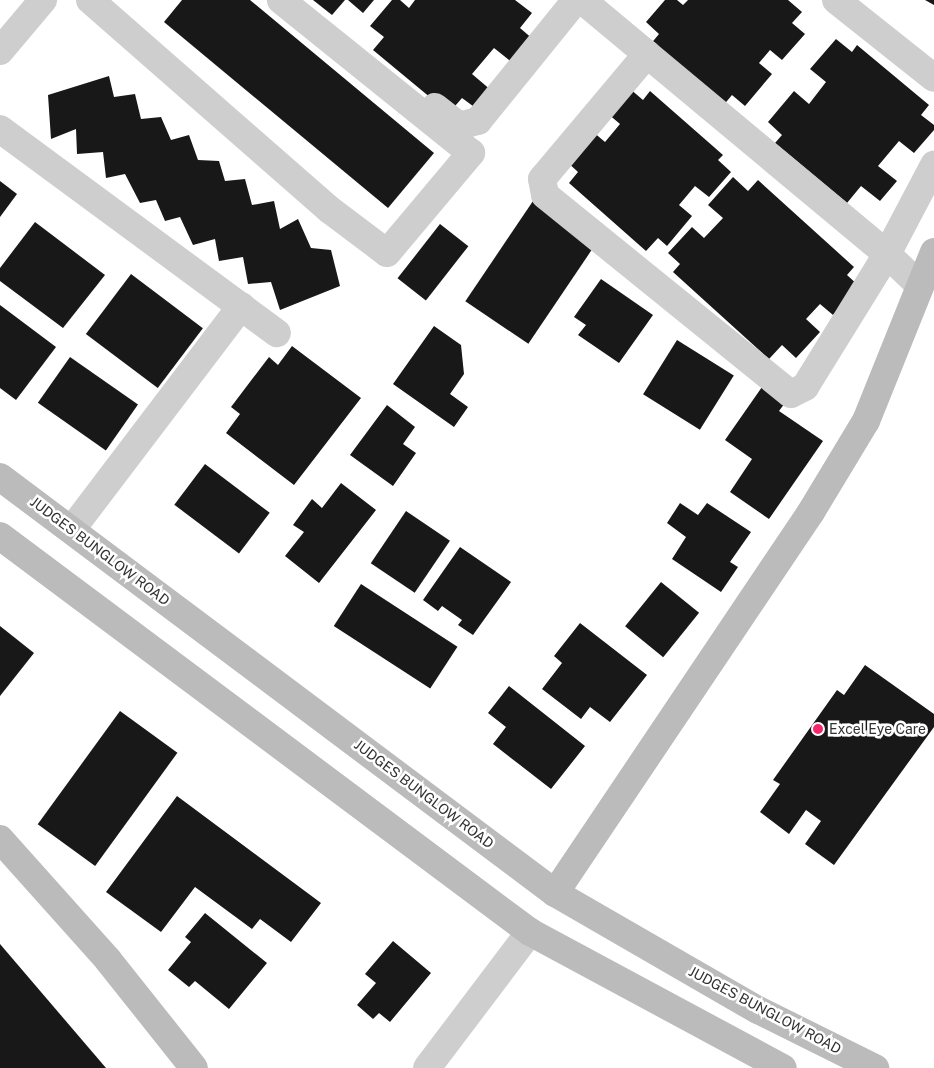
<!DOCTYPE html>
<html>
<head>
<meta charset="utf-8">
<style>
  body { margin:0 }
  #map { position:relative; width:934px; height:1068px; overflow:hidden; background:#fff; font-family:"Public Sans",sans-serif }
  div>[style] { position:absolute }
  .building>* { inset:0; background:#181818; transform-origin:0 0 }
  .street>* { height:28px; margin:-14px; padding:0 14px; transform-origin:14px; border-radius:14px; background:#cecece }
  .secondary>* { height:28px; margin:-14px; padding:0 14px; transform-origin:14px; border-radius:14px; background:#bbb }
  .dots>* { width:14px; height:14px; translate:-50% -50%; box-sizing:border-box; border:2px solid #fff; border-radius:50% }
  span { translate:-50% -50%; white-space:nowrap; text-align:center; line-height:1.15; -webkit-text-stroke:5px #fff; paint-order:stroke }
  .street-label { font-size:14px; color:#313131 }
  .poi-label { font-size:14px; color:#313131 }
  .left { translate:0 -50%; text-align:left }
</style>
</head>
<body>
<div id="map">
  <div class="building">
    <div style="clip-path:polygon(182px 0,250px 0,434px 153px,388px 208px,164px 22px)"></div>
    <div style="clip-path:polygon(313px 0,345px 0,332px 15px)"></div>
    <div style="clip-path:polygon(348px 0,374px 0,363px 13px)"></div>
    <div style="clip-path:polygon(392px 0,400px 0,409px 8px,415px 0,515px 0,532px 13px,520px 28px,534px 40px,514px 64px,494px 48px,472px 74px,492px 91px,477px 109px,462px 98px,449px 113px,373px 50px,384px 37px,370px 26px)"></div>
    <div style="clip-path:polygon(665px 0,677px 0,683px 5px,688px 0,788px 0,802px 12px,792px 23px,805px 34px,782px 60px,770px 50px,759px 63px,772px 74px,745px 106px,732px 95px,722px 107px,649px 46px,659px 34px,646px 22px)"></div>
    <div style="clip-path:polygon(925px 0,934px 0,934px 5px)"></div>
    <div style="clip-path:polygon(836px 39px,852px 52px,857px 45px,929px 105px,921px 115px,934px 125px,934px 130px,914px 153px,899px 141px,878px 166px,897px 181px,880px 201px,861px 186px,847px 203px,775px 143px,782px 135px,768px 122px,794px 91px,809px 104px,826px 82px,810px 69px)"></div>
    <div style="clip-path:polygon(109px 76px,114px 97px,135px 94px,141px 119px,161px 117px,171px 140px,189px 135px,198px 160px,219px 161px,225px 181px,245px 179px,252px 205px,274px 201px,280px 229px,298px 219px,311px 248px,331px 250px,340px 286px,280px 310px,271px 282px,248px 284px,243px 257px,219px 261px,215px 239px,193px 245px,180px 217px,165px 221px,156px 200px,140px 203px,125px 174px,106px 178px,103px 152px,77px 154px,76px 129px,51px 139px,48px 95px)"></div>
    <div style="clip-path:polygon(629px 88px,643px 100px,650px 91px,723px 155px,718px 160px,731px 172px,709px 197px,695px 186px,679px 205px,692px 216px,667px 246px,658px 238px,646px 251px,569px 183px,578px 172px,566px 161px,592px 131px,605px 142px,620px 124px,607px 113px)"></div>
    <div style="clip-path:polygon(733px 177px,748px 191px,758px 180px,854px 267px,847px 275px,859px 286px,833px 315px,820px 304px,806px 319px,820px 332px,796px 358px,782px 345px,769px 359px,673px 272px,680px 264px,668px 253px,692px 227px,704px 238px,723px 218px,708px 205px)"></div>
    <div style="clip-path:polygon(0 181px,17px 194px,0 217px)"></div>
    <div style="left:533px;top:201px;width:76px;height:121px;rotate:34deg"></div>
    <div style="clip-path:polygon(35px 222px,105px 275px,63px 328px,0 281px,0 268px)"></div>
    <div style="left:440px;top:224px;width:36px;height:69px;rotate:38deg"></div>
    <div style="left:131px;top:274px;width:90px;height:75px;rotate:37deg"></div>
    <div style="clip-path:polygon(601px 279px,653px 315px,619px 363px,578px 335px,586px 325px,574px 317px)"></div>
    <div style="clip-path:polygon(0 305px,56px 347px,16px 400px,0 388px)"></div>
    <div style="clip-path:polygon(434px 326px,461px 345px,464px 374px,450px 394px,468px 407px,454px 427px,393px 384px)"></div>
    <div style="left:677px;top:340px;width:67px;height:64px;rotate:32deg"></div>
    <div style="clip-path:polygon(292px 346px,361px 398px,294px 485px,226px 433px,240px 414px,231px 407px,269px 357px,278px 365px)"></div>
    <div style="left:70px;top:357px;width:83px;height:56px;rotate:35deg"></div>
    <div style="clip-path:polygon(762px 387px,785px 403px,779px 411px,823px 441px,769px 519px,730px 492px,752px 459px,725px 440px)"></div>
    <div style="clip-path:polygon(387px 405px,415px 427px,403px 444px,416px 453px,393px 486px,350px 455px)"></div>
    <div style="left:205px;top:464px;width:81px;height:51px;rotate:37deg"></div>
    <div style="clip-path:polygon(341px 483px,376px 510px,319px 583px,285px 556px,304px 532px,293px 525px,312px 499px,322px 508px)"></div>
    <div style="clip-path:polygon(680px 503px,698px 515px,707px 503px,751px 532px,730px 562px,738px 567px,721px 592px,672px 559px,686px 537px,667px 523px)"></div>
    <div style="left:406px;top:511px;width:53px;height:63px;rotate:34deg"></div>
    <div style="clip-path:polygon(460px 547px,511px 582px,473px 635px,458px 625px,462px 620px,442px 606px,438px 611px,423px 600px)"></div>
    <div style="left:661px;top:582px;width:49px;height:57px;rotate:39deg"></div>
    <div style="left:361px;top:584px;width:115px;height:50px;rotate:33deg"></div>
    <div style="clip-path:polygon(580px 623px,647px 675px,610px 722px,590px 707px,581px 719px,542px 689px,562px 663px,554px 656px)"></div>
    <div style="clip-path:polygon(0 626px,34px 653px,0 696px)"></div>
    <div style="clip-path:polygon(865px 665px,934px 714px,934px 727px,834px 865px,805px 844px,821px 821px,806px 810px,789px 834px,760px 812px,780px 784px,773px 780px,837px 690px,844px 695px)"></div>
    <div style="clip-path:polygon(509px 686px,585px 746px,551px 789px,493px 744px,506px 727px,488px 713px)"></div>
    <div style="left:120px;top:711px;width:71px;height:140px;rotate:36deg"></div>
    <div style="clip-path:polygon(177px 796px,321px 903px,291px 942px,260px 919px,252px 929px,195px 887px,161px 932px,106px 892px)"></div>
    <div style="clip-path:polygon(205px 913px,267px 963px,229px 1009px,195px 981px,189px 987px,168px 970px,191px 942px,185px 937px)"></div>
    <div style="clip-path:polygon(393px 941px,431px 973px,390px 1022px,379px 1013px,373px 1019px,357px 1005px,376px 983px,365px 974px)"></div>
    <div style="clip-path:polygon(0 944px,106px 1068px,0 1068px)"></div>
  </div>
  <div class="street">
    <div style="left:90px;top:0;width:319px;rotate:41.2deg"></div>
    <div style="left:330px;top:210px;width:71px;rotate:37deg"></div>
    <div style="left:387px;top:253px;width:131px;rotate:-50deg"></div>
    <div style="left:471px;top:153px;width:244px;rotate:-141.2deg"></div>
    <div style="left:582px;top:0;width:397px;rotate:39.8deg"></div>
    <div style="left:887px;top:254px;width:46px;rotate:44.1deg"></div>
    <div style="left:836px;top:0;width:125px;rotate:38.5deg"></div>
    <div style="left:0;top:51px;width:67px;rotate:-49.9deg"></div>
    <div style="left:647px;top:54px;width:163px;rotate:130deg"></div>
    <div style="left:542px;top:179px;width:16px;rotate:79deg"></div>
    <div style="left:545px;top:195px;width:316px;rotate:39deg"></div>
    <div style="left:791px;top:394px;width:16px;rotate:-27deg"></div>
    <div style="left:805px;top:387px;width:156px;rotate:-58.3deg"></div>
    <div style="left:887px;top:254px;width:101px;rotate:-62.2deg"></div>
    <div style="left:435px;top:107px;width:31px;rotate:38deg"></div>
    <div style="left:459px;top:126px;width:20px;rotate:-15deg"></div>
    <div style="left:478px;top:121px;width:156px;rotate:-51deg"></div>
    <div style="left:0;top:129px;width:344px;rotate:36.4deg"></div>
    <div style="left:72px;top:529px;width:280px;rotate:-52.8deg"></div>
    <div style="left:427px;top:1068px;width:171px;rotate:-52.9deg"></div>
  </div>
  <div class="secondary">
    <div style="left:0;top:477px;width:694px;rotate:36.85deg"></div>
    <div style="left:555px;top:893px;width:234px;rotate:30deg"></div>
    <div style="left:758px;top:1010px;width:131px;rotate:26.4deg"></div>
    <div style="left:0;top:536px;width:662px;rotate:36.77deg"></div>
    <div style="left:530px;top:932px;width:287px;rotate:28.3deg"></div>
    <div style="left:0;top:839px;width:162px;rotate:48.2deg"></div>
    <div style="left:108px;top:960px;width:138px;rotate:51.5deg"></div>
    <div style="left:555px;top:893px;width:459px;rotate:-56.1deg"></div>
    <div style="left:811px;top:512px;width:106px;rotate:-58.9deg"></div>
    <div style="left:866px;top:421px;width:182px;rotate:-68.1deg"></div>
  </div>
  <div class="dots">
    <div style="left:818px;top:729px;background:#f5276b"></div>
  </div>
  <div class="street-label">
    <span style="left:100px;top:551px;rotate:37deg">JUDGES BUNGLOW ROAD</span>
    <span style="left:424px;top:794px;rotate:37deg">JUDGES BUNGLOW ROAD</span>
    <span style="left:765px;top:1010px;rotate:28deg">JUDGES BUNGLOW ROAD</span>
  </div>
  <div class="poi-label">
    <span class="left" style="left:829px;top:729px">Excel Eye Care</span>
  </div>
</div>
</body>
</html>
